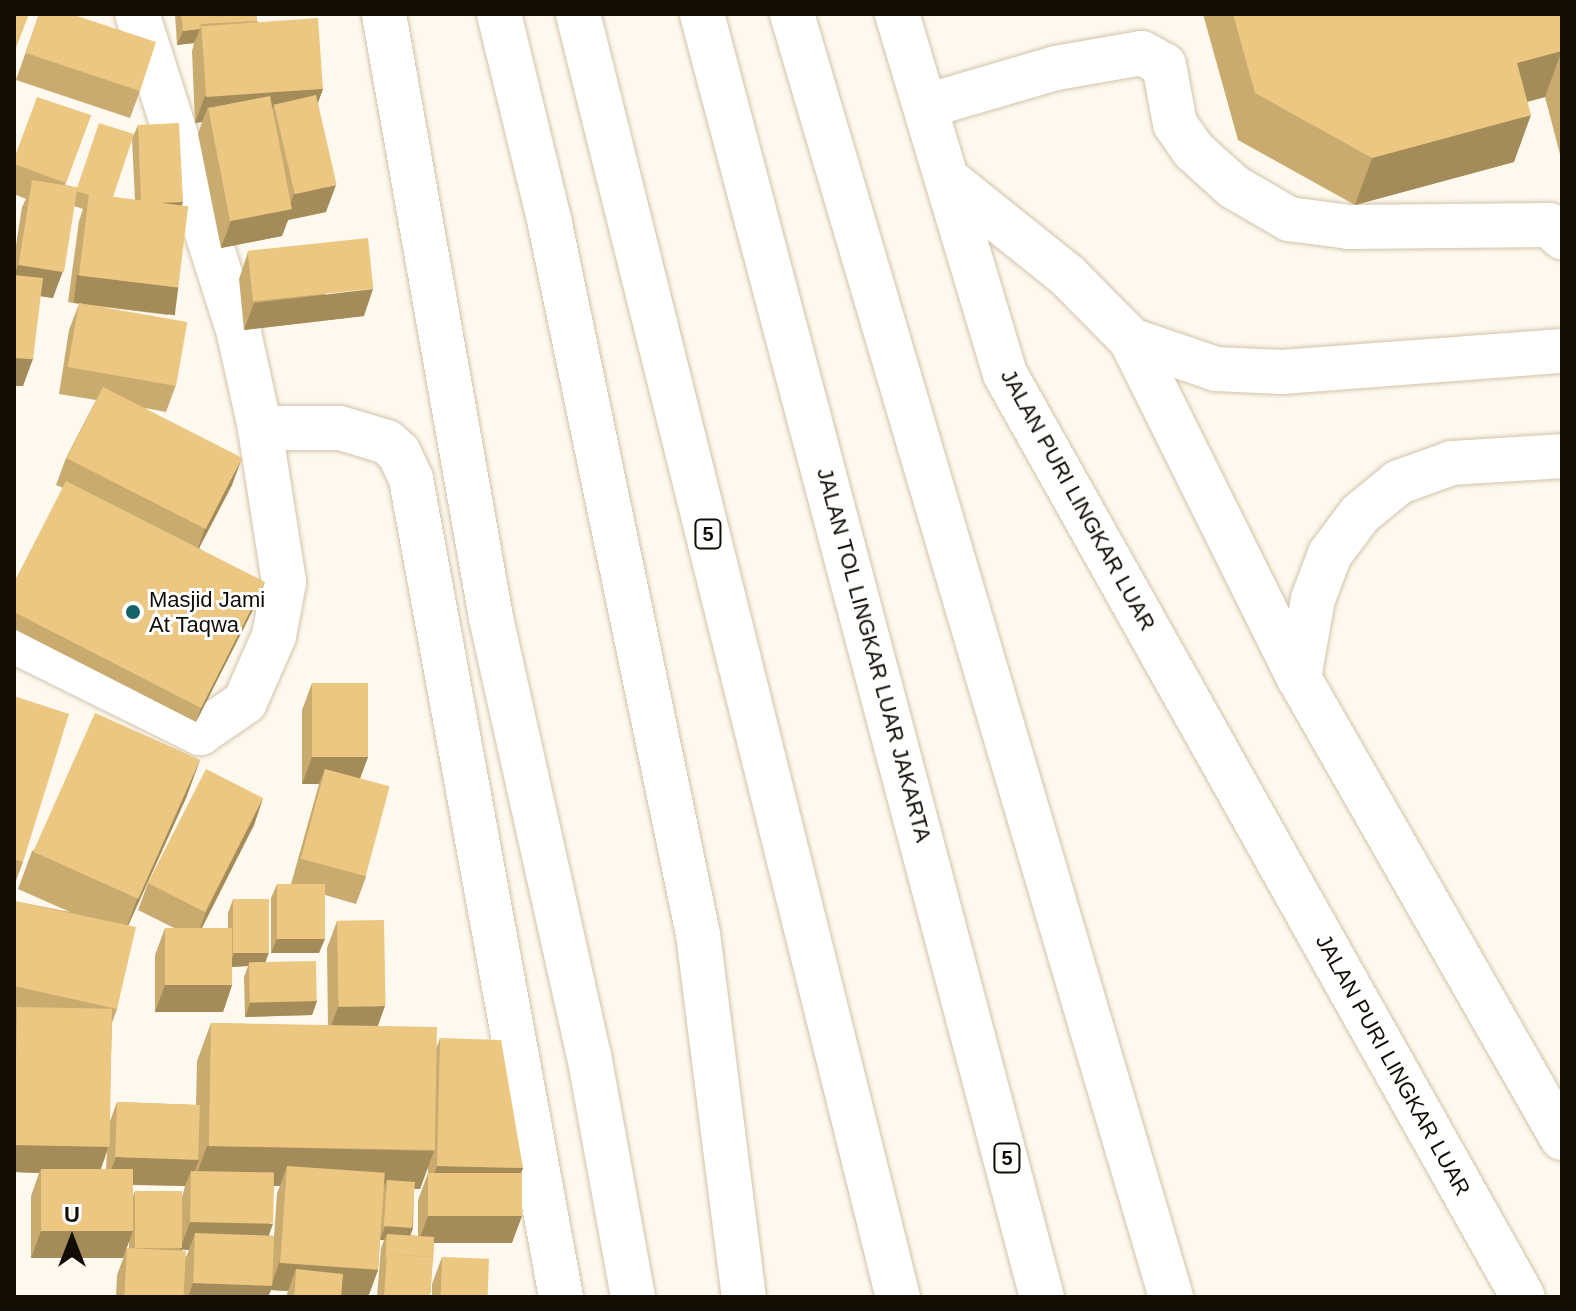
<!DOCTYPE html>
<html>
<head>
<meta charset="utf-8">
<style>
  body { margin:0 }
  #map { position:relative; width:1576px; height:1311px; overflow:hidden; background:#fef9ef; font-family:Helvetica,sans-serif }
  div>[style] { position:absolute }
  .roads { filter:drop-shadow(0 0 2px #d1c3aa) drop-shadow(0 0 2px #d1c3aa) }
  .minor>* { height:44px; margin:-22px; padding:0 22px; transform-origin:22px; border-radius:22px; background:#fff }
  .major>* { height:44px; margin:-22px; padding:0 22px; transform-origin:22px; border-radius:22px; background:#fff }
  .highway>* { height:44px; margin:-22px; padding:0 22px; transform-origin:22px; border-radius:22px; background:#fff }
  .wall>* { inset:0; background:#caab6f }
  .shaded-wall>* { inset:0; background:#a48b5a; transform-origin:0 0 }
  .building>* { inset:0; background:#ebc781; transform-origin:0 0 }
  .dots>* { width:22px; height:22px; translate:-50% -50%; box-sizing:border-box; border:4px solid #fff; border-radius:50% }
  span { translate:-50% -50%; white-space:nowrap; text-align:center; line-height:1.15; -webkit-text-stroke:6px #fff; paint-order:stroke }
  .shield-label span { padding:2px 6px; background:#fff; border:2px solid; border-radius:6px; -webkit-text-stroke-width:0 }
  .shield-label { font-size:20px; color:#110d05; font-weight:700 }
  .street-label { font-size:22px; color:#110d05 }
  .poi-label { font-size:22px; color:#110d05 }
  .left { translate:0 -50%; text-align:left }
  .frame { position:absolute; inset:0; border:16px solid #110d05; pointer-events:none }
  .north { position:absolute; left:32px; top:1199px; width:80px; height:80px; -webkit-text-stroke:6px #fff; paint-order:stroke; rotate:0deg; font-size:22px; font-weight:700; line-height:32px; text-align:center; color:#110d05 }
  .north::after { content:''; display:block; margin:auto; width:28px; height:36px; background:#110d05; clip-path:polygon(50% 0,100% 100%,50% 72%,0 100%) }
</style>
</head>
<body>
<div id="map">
  <div class="roads">
    <div class="minor">
      <div style="left:926px;top:106px;width:135px;rotate:-16.3deg"></div>
      <div style="left:1056px;top:68px;width:87px;rotate:-9.9deg"></div>
      <div style="left:1142px;top:53px;width:25px;rotate:29deg"></div>
      <div style="left:1164px;top:65px;width:60px;rotate:79.4deg"></div>
      <div style="left:1175px;top:124px;width:33px;rotate:55deg"></div>
      <div style="left:1194px;top:151px;width:54px;rotate:42deg"></div>
      <div style="left:1234px;top:187px;width:64px;rotate:30.2deg"></div>
      <div style="left:1289px;top:219px;width:61px;rotate:7.6deg"></div>
      <div style="left:1349px;top:227px;width:200px;rotate:-0.6deg"></div>
      <div style="left:1549px;top:225px;width:18px;rotate:43deg"></div>
      <div style="left:1131px;top:340px;width:90px;rotate:18.8deg"></div>
      <div style="left:1216px;top:369px;width:66px;rotate:2.6deg"></div>
      <div style="left:1282px;top:372px;width:281px;rotate:-4.3deg"></div>
      <div style="left:260px;top:428px;width:80px"></div>
      <div style="left:340px;top:428px;width:49px;rotate:16.6deg"></div>
      <div style="left:387px;top:442px;width:16px;rotate:43deg"></div>
      <div style="left:399px;top:453px;width:29px;rotate:65deg"></div>
      <div style="left:411px;top:479px;width:832px;rotate:79.61deg"></div>
      <div style="left:14px;top:641px;width:208px;rotate:26.3deg"></div>
      <div style="left:200px;top:733px;width:55px;rotate:-34.6deg"></div>
      <div style="left:245px;top:702px;width:72px;rotate:-66.3deg"></div>
      <div style="left:274px;top:636px;width:55px;rotate:-79.5deg"></div>
      <div style="left:284px;top:582px;width:156px;rotate:-98.9deg"></div>
      <div style="left:260px;top:428px;width:97px;rotate:-102.5deg"></div>
      <div style="left:239px;top:333px;width:335px;rotate:-107.7deg"></div>
      <div style="left:1299px;top:678px;width:80px;rotate:-80deg"></div>
      <div style="left:1313px;top:599px;width:48px;rotate:-69.3deg"></div>
      <div style="left:1330px;top:554px;width:50px;rotate:-53.1deg"></div>
      <div style="left:1360px;top:514px;width:50px;rotate:-39.4deg"></div>
      <div style="left:1399px;top:482px;width:56px;rotate:-19.7deg"></div>
      <div style="left:1452px;top:463px;width:110px;rotate:-3.6deg"></div>
    </div>
    <div class="major">
      <div style="left:897px;top:14px;width:376px;rotate:73.3deg"></div>
      <div style="left:1005px;top:374px;width:1058px;rotate:60.7deg"></div>
      <div style="left:952px;top:183px;width:147px;rotate:38.7deg"></div>
      <div style="left:1067px;top:275px;width:91px;rotate:45.4deg"></div>
      <div style="left:1131px;top:340px;width:377px;rotate:63.6deg"></div>
      <div style="left:1299px;top:678px;width:530px;rotate:60.24deg"></div>
    </div>
    <div class="highway">
      <div style="left:384px;top:14px;width:613px;rotate:79.95deg"></div>
      <div style="left:491px;top:618px;width:448px;rotate:77.4deg"></div>
      <div style="left:589px;top:1055px;width:246px;rotate:79.7deg"></div>
      <div style="left:499px;top:14px;width:216px;rotate:76.3deg"></div>
      <div style="left:550px;top:224px;width:725px;rotate:78.23deg"></div>
      <div style="left:698px;top:934px;width:366px;rotate:82.8deg"></div>
      <div style="left:578px;top:14px;width:1322px;rotate:76deg"></div>
      <div style="left:702px;top:14px;width:1327px;rotate:75.16deg"></div>
      <div style="left:792px;top:14px;width:1338px;rotate:73.54deg"></div>
    </div>
  </div>
  <div class="wall">
    <div style="clip-path:polygon(39px 14px,140px 91px,130px 118px,16px 80px)"></div>
    <div style="clip-path:polygon(175px 14px,256px 14px,257px 21px,323px 89px,318px 102px,326px 212px,288px 220px,282px 236px,221px 248px,198px 134px,202px 122px,195px 123px,192px 51px,194px 43px,177px 45px)"></div>
    <div style="clip-path:polygon(1203px 14px,1562px 14px,1562px 162px,1545px 97px,1527px 102px,1514px 162px,1355px 205px,1238px 140px)"></div>
    <div style="clip-path:polygon(91px 115px,65px 185px,113px 197px,135px 200px,132px 139px,138px 125px,183px 202px,181px 206px,178px 288px,168px 315px,88px 305px,176px 385px,166px 412px,145px 408px,232px 485px,199px 548px,260px 596px,196px 722px,14px 629px,14px 583px,63px 488px,56px 485px,66px 458px,96px 400px,59px 394px,69px 330px,79px 304px,68px 302px,79px 221px,83px 209px,74px 206px,53px 298px,40px 296px,23px 386px,14px 386px,14px 258px,22px 207px,26px 199px,14px 194px,14px 159px)"></div>
    <div style="clip-path:polygon(248px 252px,364px 316px,244px 330px,239px 279px)"></div>
    <div style="clip-path:polygon(312px 683px,368px 757px,360px 778px,366px 877px,356px 904px,325px 895px,319px 953px,271px 953px,271px 898px,277px 884px,291px 884px,319px 784px,302px 784px,302px 710px)"></div>
    <div style="clip-path:polygon(14px 696px,23px 862px,14px 886px)"></div>
    <div style="clip-path:polygon(evenodd,200px 760px,186px 798px,128px 925px,117px 1009px,112px 1023px,109px 1124px,117px 1102px,196px 1105px,197px 1061px,211px 1023px,328px 1026px,327px 948px,337px 921px,377px 1027px,436px 1049px,440px 1038px,523px 1168px,521px 1173px,512px 1243px,434px 1243px,430px 1297px,377px 1297px,381px 1248px,384px 1240px,380px 1240px,378px 1270px,368px 1297px,341px 1295px,341px 1297px,286px 1297px,288px 1291px,271px 1290px,268px 1297px,116px 1297px,117px 1275px,127px 1248px,129px 1248px,129px 1241px,123px 1258px,31px 1258px,31px 1196px,39px 1173px,14px 1172px,14px 901px,70px 912px,18px 889px,32px 851px,200px 760px,107px 1152px,106px 1169px,101px 1169px,107px 1152px,200px 760px,428px 1167px,428px 1173px,418px 1200px,418px 1236px,410px 1235px,413px 1228px,414px 1189px,420px 1189px,428px 1167px,200px 760px,133px 1185px,185px 1186px,182px 1197px,135px 1191px,133px 1196px,133px 1185px,200px 760px,274px 1186px,280px 1186px,277px 1193px,274px 1237px,269px 1235px,274px 1186px,200px 760px,182px 1250px,189px 1250px,186px 1257px,182px 1250px)"></div>
    <div style="clip-path:polygon(263px 798px,254px 825px,202px 928px,228px 928px,228px 913px,233px 899px,269px 952px,265px 963px,317px 1001px,312px 1015px,245px 1017px,244px 977px,248px 966px,232px 967px,232px 985px,223px 1012px,155px 1012px,155px 955px,165px 928px,174px 928px,138px 910px,148px 883px)"></div>
    <div style="clip-path:polygon(442px 1257px,488px 1297px,432px 1297px,432px 1284px)"></div>
  </div>
  <div class="shaded-wall">
    <div style="clip-path:polygon(200px 29px,194px 43px,177px 45px,183px 31px)"></div>
    <div style="clip-path:polygon(1562px 50px,1545px 97px,1500px 109px,1517px 63px)"></div>
    <div style="clip-path:polygon(323px 89px,313px 116px,274px 104px,269px 118px,208px 107px,202px 122px,195px 123px,205px 96px)"></div>
    <div style="clip-path:polygon(1531px 115px,1514px 162px,1355px 205px,1372px 158px)"></div>
    <div style="clip-path:polygon(336px 185px,326px 212px,288px 220px,282px 236px,221px 248px,231px 221px,288px 210px,294px 194px)"></div>
    <div style="clip-path:polygon(183px 202px,178px 216px,141px 203px)"></div>
    <div style="clip-path:polygon(18px 265px,63px 271px,53px 298px,14px 292px,14px 276px)"></div>
    <div style="left:77px;top:275px;width:102px;height:28px;rotate:7deg"></div>
    <div style="clip-path:polygon(373px 289px,364px 316px,244px 330px,254px 303px)"></div>
    <div style="clip-path:polygon(14px 358px,33px 359px,23px 386px,14px 386px)"></div>
    <div style="clip-path:polygon(242px 458px,232px 485px,195px 556px,205px 528px)"></div>
    <div style="clip-path:polygon(265px 582px,260px 596px,196px 722px,201px 708px)"></div>
    <div style="clip-path:polygon(312px 757px,368px 757px,358px 784px,325px 769px,319px 784px,302px 784px)"></div>
    <div style="clip-path:polygon(200px 760px,186px 798px,123px 937px,137px 899px)"></div>
    <div style="clip-path:polygon(263px 798px,254px 825px,196px 939px,206px 912px)"></div>
    <div style="clip-path:polygon(277px 939px,325px 939px,319px 953px,271px 953px)"></div>
    <div style="clip-path:polygon(269px 952px,264px 966px,249px 963px,248px 966px,229px 967px,234px 953px)"></div>
    <div style="clip-path:polygon(165px 985px,232px 985px,223px 1012px,155px 1012px)"></div>
    <div style="clip-path:polygon(317px 1001px,312px 1015px,245px 1017px,250px 1003px)"></div>
    <div style="clip-path:polygon(385px 1006px,375px 1034px,328px 1034px,338px 1007px)"></div>
    <div style="clip-path:polygon(14px 1146px,14px 1145px,108px 1147px,99px 1174px,41px 1169px,39px 1173px,14px 1172px)"></div>
    <div style="clip-path:polygon(207px 1146px,434px 1151px,420px 1189px,386px 1189px,387px 1180px,383px 1188px,287px 1166px,280px 1186px,193px 1184px)"></div>
    <div style="clip-path:polygon(116px 1157px,199px 1160px,191px 1181px,191px 1171px,185px 1186px,106px 1184px)"></div>
    <div style="clip-path:polygon(437px 1166px,523px 1168px,513px 1195px,427px 1193px)"></div>
    <div style="clip-path:polygon(428px 1216px,522px 1216px,512px 1243px,418px 1243px)"></div>
    <div style="clip-path:polygon(190px 1222px,273px 1224px,263px 1251px,195px 1233px,189px 1250px,180px 1249px)"></div>
    <div style="clip-path:polygon(385px 1226px,413px 1228px,408px 1242px,387px 1234px,384px 1240px,380px 1240px)"></div>
    <div style="clip-path:polygon(41px 1231px,133px 1231px,123px 1258px,31px 1258px)"></div>
    <div style="clip-path:polygon(279px 1263px,378px 1270px,368px 1297px,294px 1292px,296px 1269px,288px 1291px,271px 1290px,268px 1297px,188px 1297px,193px 1283px,271px 1286px)"></div>
  </div>
  <div class="building">
    <div style="clip-path:polygon(14px 14px,29px 14px,14px 53px)"></div>
    <div style="clip-path:polygon(39px 14px,71px 14px,156px 42px,140px 91px,26px 53px)"></div>
    <div style="clip-path:polygon(181px 14px,256px 14px,257px 21px,201px 24px,200px 29px,183px 31px)"></div>
    <div style="clip-path:polygon(1233px 14px,1562px 14px,1562px 51px,1517px 63px,1531px 115px,1372px 158px,1255px 93px)"></div>
    <div style="left:318px;top:18px;width:71px;height:117px;rotate:86deg"></div>
    <div style="left:316px;top:95px;width:92px;height:43px;rotate:77deg"></div>
    <div style="left:270px;top:96px;width:115px;height:63px;rotate:79deg"></div>
    <div style="clip-path:polygon(37px 97px,91px 115px,66px 183px,14px 164px,14px 159px)"></div>
    <div style="clip-path:polygon(99px 123px,134px 134px,113px 197px,89px 195px,76px 191px)"></div>
    <div style="clip-path:polygon(179px 123px,183px 202px,154px 203px,141px 201px,138px 125px)"></div>
    <div style="left:32px;top:180px;width:46px;height:86px;rotate:9deg"></div>
    <div style="left:89px;top:194px;width:100px;height:82px;rotate:7deg"></div>
    <div style="left:368px;top:238px;width:51px;height:121px;rotate:84deg"></div>
    <div style="clip-path:polygon(14px 275px,43px 278px,33px 359px,14px 358px)"></div>
    <div style="left:79px;top:303px;width:110px;height:65px;rotate:10deg"></div>
    <div style="left:103px;top:387px;width:156px;height:80px;rotate:27deg"></div>
    <div style="clip-path:polygon(66px 481px,265px 582px,201px 708px,14px 612px,14px 583px)"></div>
    <div style="left:312px;top:683px;width:56px;height:74px"></div>
    <div style="clip-path:polygon(14px 696px,69px 714px,23px 862px,14px 859px)"></div>
    <div style="left:95px;top:713px;width:115px;height:152px;rotate:24deg"></div>
    <div style="left:206px;top:769px;width:64px;height:128px;rotate:27deg"></div>
    <div style="left:325px;top:769px;width:67px;height:93px;rotate:15deg"></div>
    <div style="left:277px;top:884px;width:48px;height:55px"></div>
    <div style="left:233px;top:899px;width:36px;height:54px"></div>
    <div style="clip-path:polygon(14px 901px,136px 927px,117px 1009px,14px 986px)"></div>
    <div style="left:384px;top:920px;width:86px;height:47px;rotate:89deg"></div>
    <div style="left:165px;top:928px;width:67px;height:57px"></div>
    <div style="left:316px;top:961px;width:40px;height:67px;rotate:89deg"></div>
    <div style="left:17px;top:1007px;width:95px;height:138px;rotate:1deg"></div>
    <div style="left:211px;top:1023px;width:226px;height:123px;rotate:1deg"></div>
    <div style="clip-path:polygon(440px 1038px,501px 1040px,523px 1168px,437px 1166px)"></div>
    <div style="left:117px;top:1102px;width:83px;height:55px;rotate:2deg"></div>
    <div style="left:287px;top:1166px;width:98px;height:97px;rotate:4deg"></div>
    <div style="left:41px;top:1169px;width:92px;height:62px"></div>
    <div style="left:191px;top:1171px;width:83px;height:51px;rotate:1deg"></div>
    <div style="left:428px;top:1173px;width:94px;height:43px"></div>
    <div style="left:387px;top:1180px;width:28px;height:46px;rotate:4deg"></div>
    <div style="left:135px;top:1191px;width:47px;height:57px"></div>
    <div style="left:195px;top:1233px;width:79px;height:50px;rotate:2deg"></div>
    <div style="clip-path:polygon(387px 1234px,434px 1237px,433px 1265px,433px 1257px,387px 1254px,385px 1262px)"></div>
    <div style="left:127px;top:1248px;width:59px;height:49px;rotate:3deg"></div>
    <div style="left:387px;top:1254px;width:46px;height:43px;rotate:4deg"></div>
    <div style="left:442px;top:1257px;width:47px;height:40px;rotate:2deg"></div>
    <div style="clip-path:polygon(296px 1269px,343px 1274px,341px 1297px,294px 1297px)"></div>
  </div>
  <div class="dots">
    <div style="left:133px;top:612px;background:#126268"></div>
  </div>
  <div class="shield-label">
    <span style="left:708px;top:534px">5</span>
    <span style="left:1007px;top:1158px">5</span>
  </div>
  <div class="street-label">
    <span style="left:1078px;top:500px;rotate:61deg">JALAN PURI LINGKAR LUAR</span>
    <span style="left:874px;top:655px;rotate:75deg">JALAN TOL LINGKAR LUAR JAKARTA</span>
    <span style="left:1393px;top:1065px;rotate:61deg">JALAN PURI LINGKAR LUAR</span>
  </div>
  <div class="poi-label">
    <span class="left" style="left:149px;top:612px">Masjid Jami<br>At Taqwa</span>
  </div>
  <div class="frame"></div>
  <div class="north">U</div>
</div>
</body>
</html>
